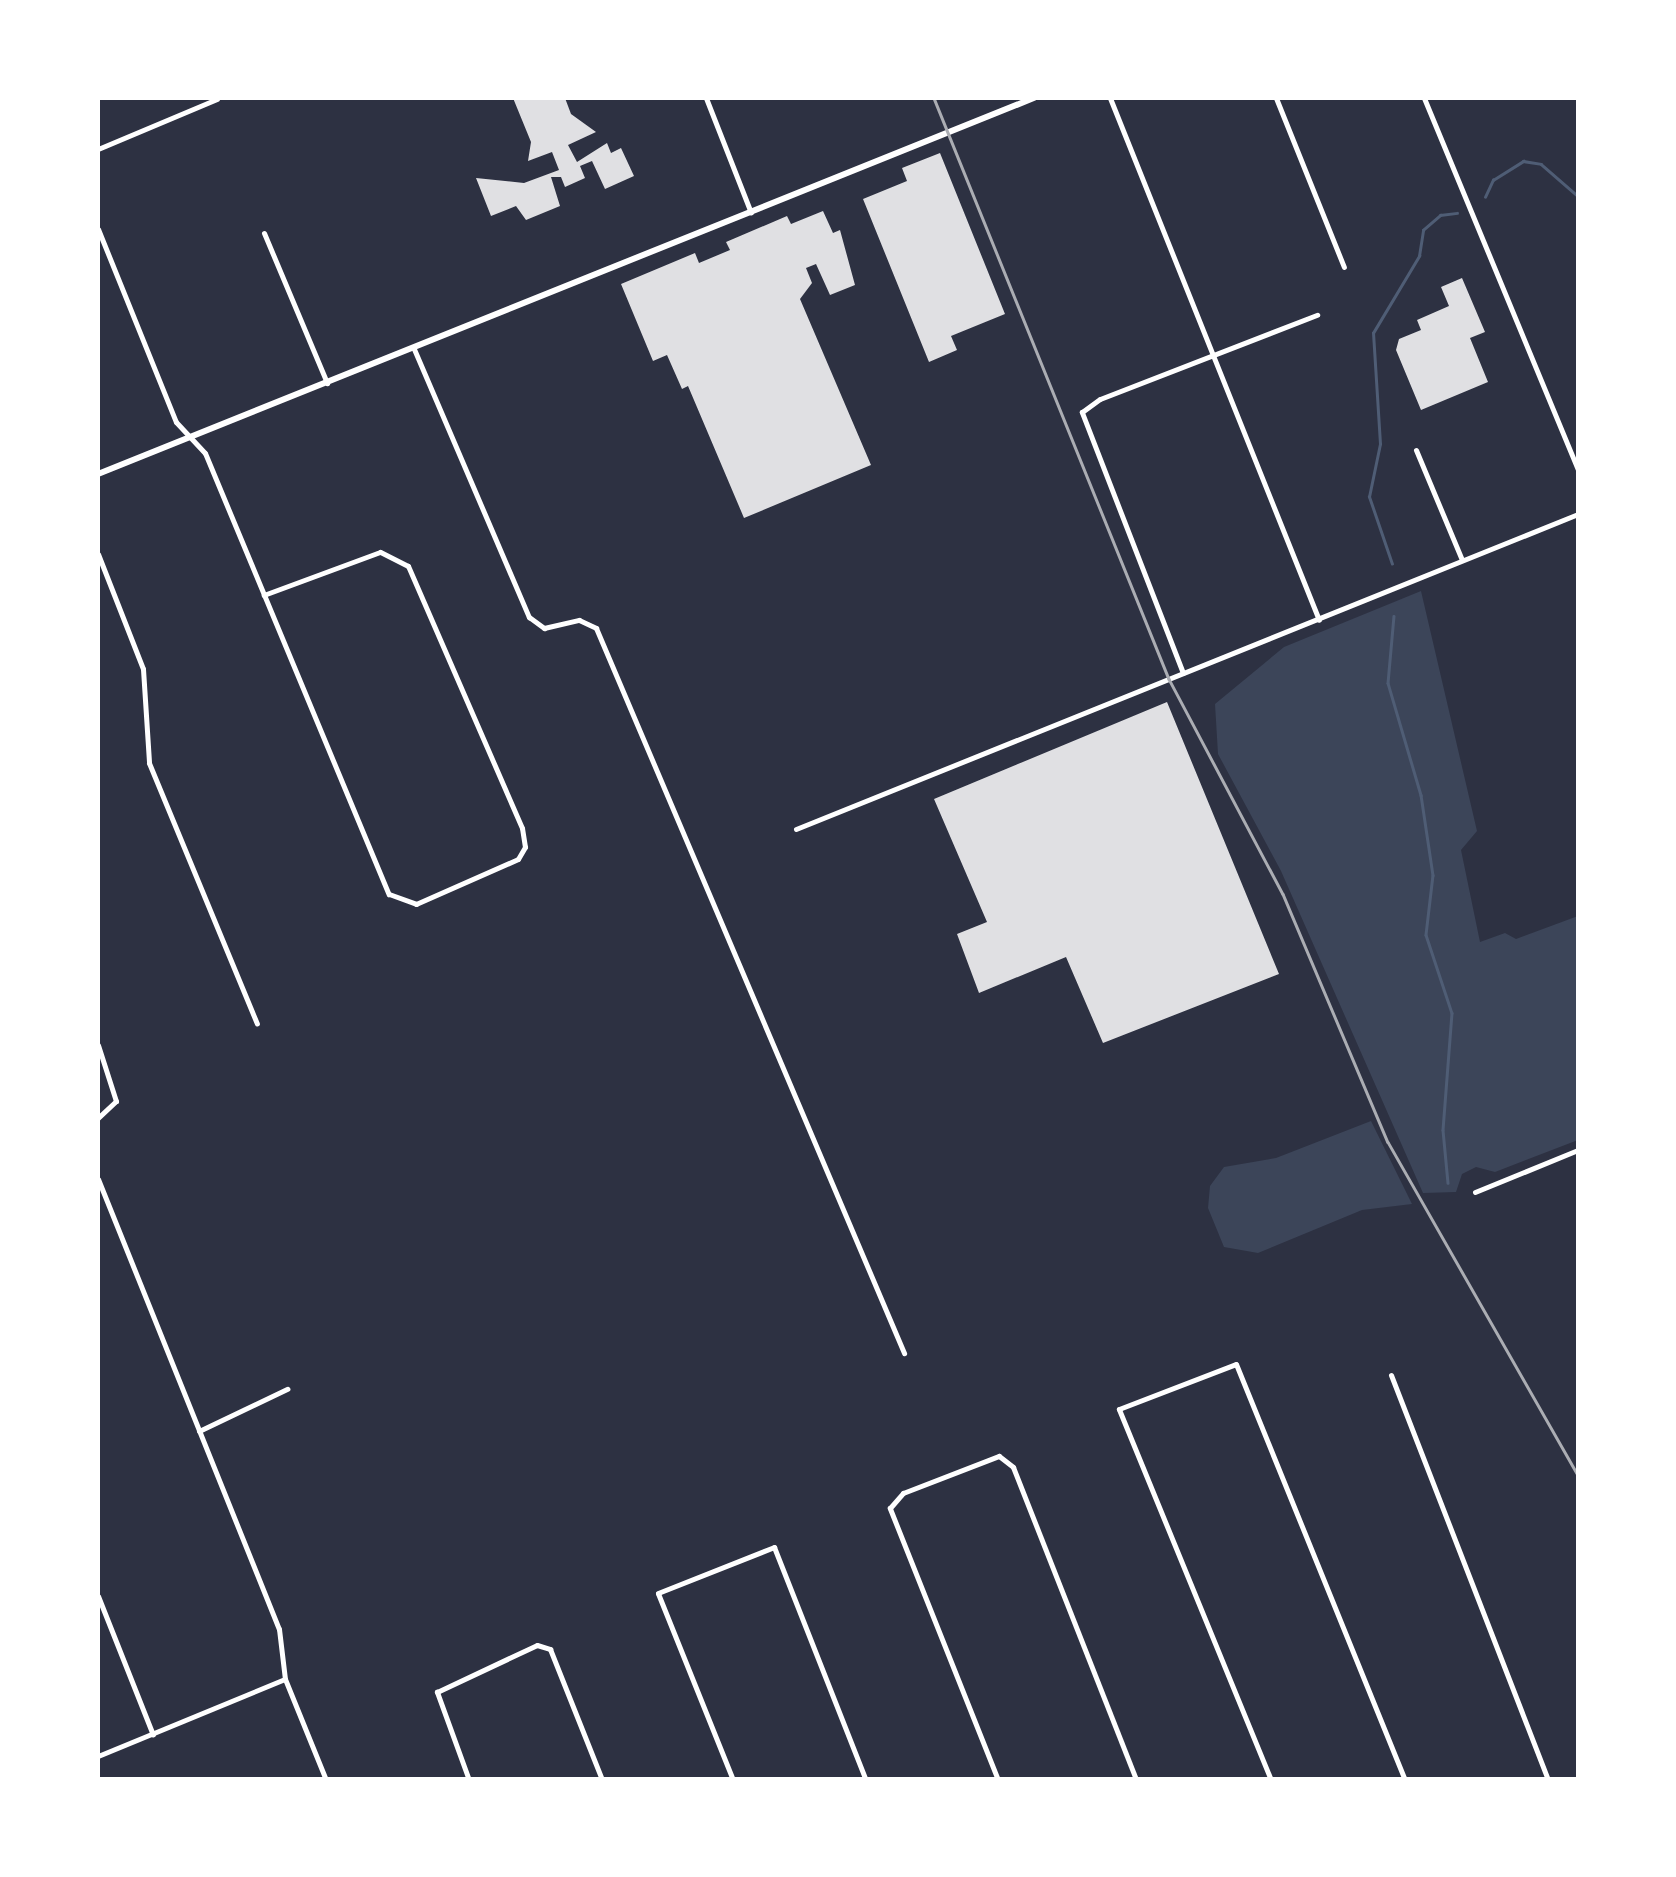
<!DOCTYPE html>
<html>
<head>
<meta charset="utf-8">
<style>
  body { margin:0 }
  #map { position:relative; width:1676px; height:1877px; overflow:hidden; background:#2d3142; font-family:Commissioner,sans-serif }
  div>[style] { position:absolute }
  .green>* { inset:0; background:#3c4559 }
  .stream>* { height:2.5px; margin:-1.25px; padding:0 1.25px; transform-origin:1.25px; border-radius:1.25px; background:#4f5d75 }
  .building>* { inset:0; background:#e0e0e3 }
  .minor>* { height:5px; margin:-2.5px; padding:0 2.5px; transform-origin:2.5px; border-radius:2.5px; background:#fff }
  .tertiary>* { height:6px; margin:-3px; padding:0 3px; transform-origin:3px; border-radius:3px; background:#fff }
  .rail>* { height:2.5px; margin:-1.25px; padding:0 1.25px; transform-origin:1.25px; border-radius:1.25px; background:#abadb3 }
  span { translate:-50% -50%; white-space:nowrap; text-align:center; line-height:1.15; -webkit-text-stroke:8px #fff; paint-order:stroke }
  .frame { position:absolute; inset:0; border:100px solid #fff; pointer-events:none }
</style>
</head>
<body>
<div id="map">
  <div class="green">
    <div style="clip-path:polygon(1421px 591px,1477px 831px,1461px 850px,1480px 942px,1505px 933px,1516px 939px,1578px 916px,1578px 1140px,1495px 1172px,1476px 1167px,1462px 1174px,1456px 1192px,1423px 1193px,1281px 871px,1218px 754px,1215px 704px,1284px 647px)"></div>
    <div style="clip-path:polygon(1371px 1121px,1412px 1204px,1362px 1210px,1258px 1253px,1224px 1247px,1208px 1208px,1210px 1186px,1224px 1167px,1276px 1158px)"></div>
  </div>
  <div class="stream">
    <div style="left:1485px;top:197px;width:19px;rotate:-65deg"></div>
    <div style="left:1493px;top:180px;width:36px;rotate:-32deg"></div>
    <div style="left:1523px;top:161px;width:18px;rotate:9deg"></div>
    <div style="left:1541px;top:164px;width:49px;rotate:40.9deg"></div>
    <div style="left:1392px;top:564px;width:71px;rotate:-108.9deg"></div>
    <div style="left:1369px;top:497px;width:54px;rotate:-78.3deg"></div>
    <div style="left:1380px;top:444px;width:111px;rotate:-93.6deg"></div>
    <div style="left:1373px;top:333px;width:90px;rotate:-59.1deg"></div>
    <div style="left:1419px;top:256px;width:26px;rotate:-81deg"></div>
    <div style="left:1423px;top:230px;width:23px;rotate:-41deg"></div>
    <div style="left:1440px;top:215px;width:17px;rotate:-7deg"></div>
    <div style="left:1394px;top:616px;width:67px;rotate:95.1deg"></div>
    <div style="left:1388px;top:683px;width:117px;rotate:73.6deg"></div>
    <div style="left:1421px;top:795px;width:81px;rotate:81.5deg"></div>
    <div style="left:1433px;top:875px;width:60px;rotate:96.7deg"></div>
    <div style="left:1426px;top:935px;width:82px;rotate:71.6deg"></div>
    <div style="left:1452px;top:1013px;width:117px;rotate:94.4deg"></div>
    <div style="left:1443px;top:1130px;width:53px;rotate:84.6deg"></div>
  </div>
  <div class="building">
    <div style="clip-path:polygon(513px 98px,565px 98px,571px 114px,596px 132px,568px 145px,577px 162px,607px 143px,611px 153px,621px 148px,634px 176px,605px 189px,592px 161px,580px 166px,585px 178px,565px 187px,561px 177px,551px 177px,560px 206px,526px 220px,516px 206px,491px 216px,476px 178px,524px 183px,559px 170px,552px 152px,528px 161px,531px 142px)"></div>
    <div style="clip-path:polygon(940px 153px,1005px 314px,951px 336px,957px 350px,929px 362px,863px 199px,907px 181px,902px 168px)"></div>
    <div style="clip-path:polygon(823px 211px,833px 233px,840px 230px,855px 285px,830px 295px,816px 264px,806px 268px,812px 283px,800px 299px,871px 465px,744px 518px,688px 386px,682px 389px,667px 355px,653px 361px,621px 284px,695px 253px,699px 263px,730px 250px,726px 242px,787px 216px,791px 224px)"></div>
    <div style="clip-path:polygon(1462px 278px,1485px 332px,1470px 338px,1488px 382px,1421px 410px,1396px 350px,1399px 339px,1421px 330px,1417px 320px,1449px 306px,1441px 287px)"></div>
    <div style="clip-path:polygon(1167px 702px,1279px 974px,1103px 1043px,1066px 957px,979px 993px,957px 934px,987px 922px,934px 799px)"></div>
  </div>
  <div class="minor">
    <div style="left:706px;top:98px;width:123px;rotate:68.6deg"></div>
    <div style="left:1110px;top:98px;width:562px;rotate:68.18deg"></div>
    <div style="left:1276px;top:98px;width:182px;rotate:68.1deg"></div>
    <div style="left:1424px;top:98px;width:402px;rotate:67.5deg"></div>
    <div style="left:98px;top:149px;width:129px;rotate:-22.8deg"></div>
    <div style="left:98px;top:229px;width:208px;rotate:68deg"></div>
    <div style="left:176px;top:422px;width:42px;rotate:46.9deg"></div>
    <div style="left:205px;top:453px;width:478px;rotate:67.4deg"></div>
    <div style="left:389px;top:894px;width:29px;rotate:20deg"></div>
    <div style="left:416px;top:904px;width:111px;rotate:-23.8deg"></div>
    <div style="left:518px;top:859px;width:14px;rotate:-60deg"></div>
    <div style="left:525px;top:847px;width:19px;rotate:-99deg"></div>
    <div style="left:522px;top:828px;width:286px;rotate:-113.5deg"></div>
    <div style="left:408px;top:566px;width:31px;rotate:-153deg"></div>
    <div style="left:380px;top:552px;width:124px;rotate:159.7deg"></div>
    <div style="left:264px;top:233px;width:163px;rotate:67.2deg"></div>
    <div style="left:414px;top:349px;width:292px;rotate:66.8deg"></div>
    <div style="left:529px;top:617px;width:19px;rotate:36deg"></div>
    <div style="left:544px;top:628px;width:36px;rotate:-13deg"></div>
    <div style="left:579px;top:620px;width:19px;rotate:25deg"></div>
    <div style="left:596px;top:628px;width:788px;rotate:66.98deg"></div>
    <div style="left:1416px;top:450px;width:119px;rotate:67.3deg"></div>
    <div style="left:98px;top:554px;width:123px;rotate:68.6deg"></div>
    <div style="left:143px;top:669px;width:94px;rotate:86.3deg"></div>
    <div style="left:149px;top:763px;width:282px;rotate:67.5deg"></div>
    <div style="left:1183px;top:673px;width:280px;rotate:-111.2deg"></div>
    <div style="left:1082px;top:412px;width:22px;rotate:-36deg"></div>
    <div style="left:1100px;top:399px;width:233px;rotate:-21.2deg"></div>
    <div style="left:796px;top:829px;width:843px;rotate:-21.94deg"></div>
    <div style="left:98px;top:1045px;width:59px;rotate:72.2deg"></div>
    <div style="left:116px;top:1101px;width:25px;rotate:137deg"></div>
    <div style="left:98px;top:1179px;width:485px;rotate:68.1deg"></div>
    <div style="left:279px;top:1629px;width:50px;rotate:83.2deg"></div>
    <div style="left:285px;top:1679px;width:109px;rotate:67.9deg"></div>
    <div style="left:1475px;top:1192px;width:111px;rotate:-22.2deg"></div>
    <div style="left:1391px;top:1375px;width:434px;rotate:68.8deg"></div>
    <div style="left:199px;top:1431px;width:98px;rotate:-25.5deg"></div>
    <div style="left:98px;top:1596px;width:149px;rotate:68.4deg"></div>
    <div style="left:98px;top:1756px;width:202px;rotate:-22.4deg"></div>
    <div style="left:469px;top:1780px;width:94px;rotate:-110deg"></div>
    <div style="left:437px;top:1692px;width:110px;rotate:-25.2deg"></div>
    <div style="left:537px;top:1645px;width:14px;rotate:17deg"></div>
    <div style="left:550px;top:1649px;width:141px;rotate:68.3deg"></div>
    <div style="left:733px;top:1780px;width:201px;rotate:-111.9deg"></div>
    <div style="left:658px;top:1593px;width:125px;rotate:-21.6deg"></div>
    <div style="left:774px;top:1547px;width:251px;rotate:68.5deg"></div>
    <div style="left:998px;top:1780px;width:293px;rotate:-111.7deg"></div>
    <div style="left:890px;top:1508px;width:20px;rotate:-49deg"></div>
    <div style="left:903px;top:1493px;width:103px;rotate:-21.1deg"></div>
    <div style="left:999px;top:1456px;width:18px;rotate:38deg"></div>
    <div style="left:1013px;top:1467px;width:336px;rotate:68.5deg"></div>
    <div style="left:1271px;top:1780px;width:401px;rotate:-112.3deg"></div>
    <div style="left:1119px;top:1409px;width:125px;rotate:-21deg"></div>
    <div style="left:1236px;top:1364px;width:449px;rotate:67.9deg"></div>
  </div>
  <div class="tertiary">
    <div style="left:98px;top:474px;width:1009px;rotate:-21.89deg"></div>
  </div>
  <div class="rail">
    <div style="left:934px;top:98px;width:627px;rotate:67.98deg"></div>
    <div style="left:1169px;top:679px;width:243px;rotate:62.1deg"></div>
    <div style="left:1283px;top:894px;width:269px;rotate:67.1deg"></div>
    <div style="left:1388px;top:1142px;width:383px;rotate:60.3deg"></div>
  </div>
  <div class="frame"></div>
</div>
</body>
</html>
